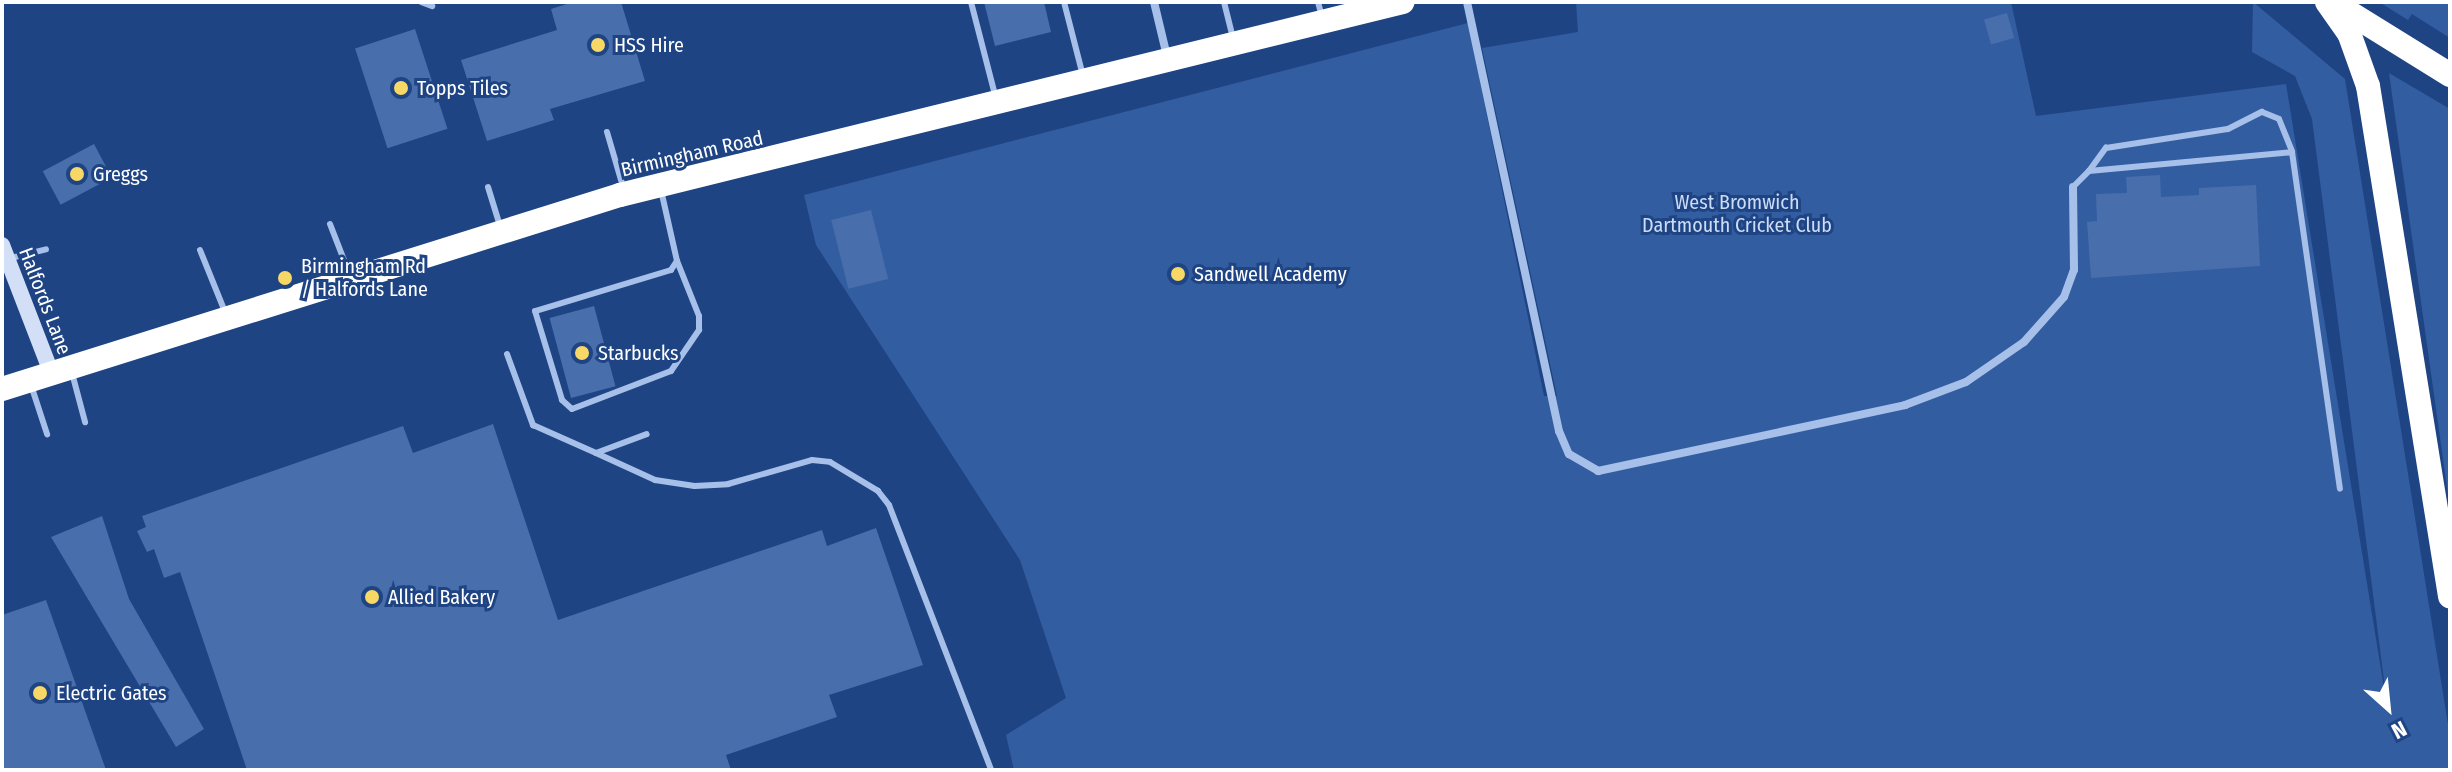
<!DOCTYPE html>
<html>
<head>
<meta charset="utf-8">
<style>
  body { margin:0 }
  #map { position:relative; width:2452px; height:772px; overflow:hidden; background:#1f4484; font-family:"Fira Sans Condensed",sans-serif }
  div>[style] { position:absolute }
  .green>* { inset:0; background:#335da1 }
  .building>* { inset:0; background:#486eac; transform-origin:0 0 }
  .lane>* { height:6px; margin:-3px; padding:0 3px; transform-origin:3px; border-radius:3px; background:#a7c0e9 }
  .street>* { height:8px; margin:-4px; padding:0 4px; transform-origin:4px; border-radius:4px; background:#a7c0e9 }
  .secondary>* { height:16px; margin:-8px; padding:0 8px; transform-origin:8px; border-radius:8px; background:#d2dff7 }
  .highway>* { height:24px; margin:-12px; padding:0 12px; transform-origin:12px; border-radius:12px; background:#fff }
  .dots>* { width:22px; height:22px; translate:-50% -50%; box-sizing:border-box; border:4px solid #1f4484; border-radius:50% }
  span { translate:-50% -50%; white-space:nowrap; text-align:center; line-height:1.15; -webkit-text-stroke:6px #1f4484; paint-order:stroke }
  .poi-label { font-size:20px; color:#fff }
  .left { translate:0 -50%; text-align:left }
  .street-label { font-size:20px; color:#fff }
  .park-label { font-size:20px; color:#cbdcf7 }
  .frame { position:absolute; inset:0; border:4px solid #fff; pointer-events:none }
  .north { position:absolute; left:2348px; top:668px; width:80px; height:80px; -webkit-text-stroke:6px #1f4484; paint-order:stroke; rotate:153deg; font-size:22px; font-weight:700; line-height:32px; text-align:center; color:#fff }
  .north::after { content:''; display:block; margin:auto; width:28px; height:36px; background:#fff; clip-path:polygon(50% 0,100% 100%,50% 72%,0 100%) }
</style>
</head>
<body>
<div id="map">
  <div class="green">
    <div style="clip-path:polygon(1576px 2px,2011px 2px,2036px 116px,2286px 84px,2389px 719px,2312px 119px,2295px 76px,2252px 52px,2253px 2px,2345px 79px,2450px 737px,2450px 770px,1014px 770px,1006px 735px,1066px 698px,1020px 560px,816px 245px,804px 195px,1468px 23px,1544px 396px,1557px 396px,1482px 48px,1578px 32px)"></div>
    <div style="clip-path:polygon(2379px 2px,2450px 2px,2450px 38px,2412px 14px,2408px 20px)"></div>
    <div style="clip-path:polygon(2389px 73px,2450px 109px,2450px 509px)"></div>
  </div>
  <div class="building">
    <div style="clip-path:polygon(573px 2px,621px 2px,645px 81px,550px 109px,554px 120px,487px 141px,461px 60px,557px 30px,551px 9px)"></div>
    <div style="clip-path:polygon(984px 2px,1044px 2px,1051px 32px,995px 46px)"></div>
    <div style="left:2007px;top:13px;width:26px;height:24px;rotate:74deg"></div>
    <div style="left:415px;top:29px;width:105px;height:63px;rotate:72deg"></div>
    <div style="left:94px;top:144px;width:38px;height:58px;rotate:62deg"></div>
    <div style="clip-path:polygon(2160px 175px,2161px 197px,2199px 195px,2199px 188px,2256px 185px,2260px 266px,2091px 278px,2087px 222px,2097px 221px,2096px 194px,2127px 193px,2126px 177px)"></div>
    <div style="left:871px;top:210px;width:71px;height:41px;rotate:76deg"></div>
    <div style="left:594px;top:306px;width:83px;height:46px;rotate:75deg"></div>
    <div style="clip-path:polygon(493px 424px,558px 620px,822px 530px,827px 546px,876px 528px,923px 665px,829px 695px,837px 717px,726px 755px,731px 770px,247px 770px,180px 572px,164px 578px,154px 549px,147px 552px,137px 531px,146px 527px,142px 516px,403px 426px,413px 453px)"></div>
    <div style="clip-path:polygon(102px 516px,129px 599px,204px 729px,176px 747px,51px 537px)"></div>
    <div style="clip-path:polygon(46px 600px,106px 770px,2px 770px,2px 615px)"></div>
  </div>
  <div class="lane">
    <div style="left:421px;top:2px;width:12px;rotate:20deg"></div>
    <div style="left:971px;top:2px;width:96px;rotate:75.5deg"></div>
    <div style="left:1064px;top:2px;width:76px;rotate:75.6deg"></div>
    <div style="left:1224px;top:2px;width:36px;rotate:76deg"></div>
    <div style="left:1318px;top:2px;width:16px;rotate:75deg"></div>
    <div style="left:607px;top:132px;width:60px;rotate:73.7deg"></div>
    <div style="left:2089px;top:171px;width:29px;rotate:-54deg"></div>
    <div style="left:2106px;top:148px;width:123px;rotate:-8.9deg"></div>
    <div style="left:2228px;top:129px;width:38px;rotate:-27deg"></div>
    <div style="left:2262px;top:112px;width:18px;rotate:22deg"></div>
    <div style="left:2279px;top:119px;width:35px;rotate:68deg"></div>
    <div style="left:2292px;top:152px;width:340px;rotate:81.9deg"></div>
    <div style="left:488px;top:187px;width:41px;rotate:72.9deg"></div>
    <div style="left:2073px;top:187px;width:23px;rotate:-45deg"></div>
    <div style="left:2089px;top:171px;width:204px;rotate:-5.3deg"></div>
    <div style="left:661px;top:190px;width:73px;rotate:77.3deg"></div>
    <div style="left:677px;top:261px;width:11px;rotate:124deg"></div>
    <div style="left:671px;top:270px;width:142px;rotate:163.2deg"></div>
    <div style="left:535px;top:311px;width:93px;rotate:73.1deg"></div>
    <div style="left:562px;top:400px;width:13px;rotate:42deg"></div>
    <div style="left:572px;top:409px;width:106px;rotate:-21deg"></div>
    <div style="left:671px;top:371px;width:50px;rotate:-55.7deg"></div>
    <div style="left:699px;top:330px;width:14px;rotate:-90deg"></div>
    <div style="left:699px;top:316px;width:59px;rotate:-111.8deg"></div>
    <div style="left:330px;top:224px;width:53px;rotate:68.8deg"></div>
    <div style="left:200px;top:250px;width:67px;rotate:68deg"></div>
    <div style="left:11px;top:258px;width:36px;rotate:-14deg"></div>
    <div style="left:507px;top:354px;width:76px;rotate:69.9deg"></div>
    <div style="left:533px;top:425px;width:69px;rotate:24deg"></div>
    <div style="left:596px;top:453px;width:54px;rotate:-20.4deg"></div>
    <div style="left:72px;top:373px;width:51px;rotate:75.1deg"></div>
    <div style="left:31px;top:385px;width:52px;rotate:71.9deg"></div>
    <div style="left:596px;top:453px;width:65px;rotate:24.6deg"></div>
    <div style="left:655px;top:480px;width:40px;rotate:8.5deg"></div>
    <div style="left:695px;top:486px;width:33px;rotate:-3deg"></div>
    <div style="left:728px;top:484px;width:87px;rotate:-15.9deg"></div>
    <div style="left:812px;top:460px;width:18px;rotate:6deg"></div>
    <div style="left:830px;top:462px;width:56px;rotate:31.1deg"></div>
    <div style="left:878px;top:491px;width:18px;rotate:52deg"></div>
    <div style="left:889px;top:505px;width:284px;rotate:68.9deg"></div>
  </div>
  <div class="street">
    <div style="left:1154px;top:2px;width:56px;rotate:76.5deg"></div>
    <div style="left:1467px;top:2px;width:439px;rotate:77.9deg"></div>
    <div style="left:1559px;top:431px;width:25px;rotate:67deg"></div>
    <div style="left:1569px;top:454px;width:34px;rotate:30deg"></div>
    <div style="left:1598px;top:471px;width:314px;rotate:-12.1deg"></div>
    <div style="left:1905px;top:405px;width:65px;rotate:-20.7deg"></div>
    <div style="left:1966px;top:382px;width:70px;rotate:-34.6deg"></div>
    <div style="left:2024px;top:342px;width:60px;rotate:-48.4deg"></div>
    <div style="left:2064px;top:297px;width:29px;rotate:-70deg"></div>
    <div style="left:2074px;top:270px;width:83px;rotate:-90.7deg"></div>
  </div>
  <div class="secondary">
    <div style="left:2px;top:245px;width:136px;rotate:68.9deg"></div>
  </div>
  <div class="highway">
    <div style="left:2327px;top:2px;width:38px;rotate:55deg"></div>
    <div style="left:2349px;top:33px;width:56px;rotate:70.3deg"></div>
    <div style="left:2368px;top:86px;width:517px;rotate:80.87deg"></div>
    <div style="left:2334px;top:3px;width:137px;rotate:31.8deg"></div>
    <div style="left:2px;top:389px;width:648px;rotate:-17.43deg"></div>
    <div style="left:620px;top:195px;width:806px;rotate:-13.85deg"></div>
  </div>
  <div class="dots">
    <div style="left:598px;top:45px;background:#f7d867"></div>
    <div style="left:401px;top:88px;background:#f7d867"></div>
    <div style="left:77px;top:174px;background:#f7d867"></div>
    <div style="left:1178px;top:274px;background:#f7d867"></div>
    <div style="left:285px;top:278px;background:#f7d867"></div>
    <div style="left:582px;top:353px;background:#f7d867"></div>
    <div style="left:372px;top:597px;background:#f7d867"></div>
    <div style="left:40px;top:693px;background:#f7d867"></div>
  </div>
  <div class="poi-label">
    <span class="left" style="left:614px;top:45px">HSS Hire</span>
    <span class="left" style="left:417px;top:88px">Topps Tiles</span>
    <span class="left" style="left:93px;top:174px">Greggs</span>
    <span class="left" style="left:301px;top:278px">Birmingham Rd<br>/ Halfords Lane</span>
    <span class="left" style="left:1194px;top:274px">Sandwell Academy</span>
    <span class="left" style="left:598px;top:353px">Starbucks</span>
    <span class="left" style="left:388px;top:597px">Allied Bakery</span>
    <span class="left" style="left:56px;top:693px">Electric Gates</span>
  </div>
  <div class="street-label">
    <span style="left:692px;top:154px;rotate:-13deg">Birmingham Road</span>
    <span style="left:45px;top:301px;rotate:69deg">Halfords Lane</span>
  </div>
  <div class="park-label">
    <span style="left:1737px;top:214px">West Bromwich<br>Dartmouth Cricket Club</span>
  </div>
  <div class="frame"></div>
  <div class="north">N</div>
</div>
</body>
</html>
